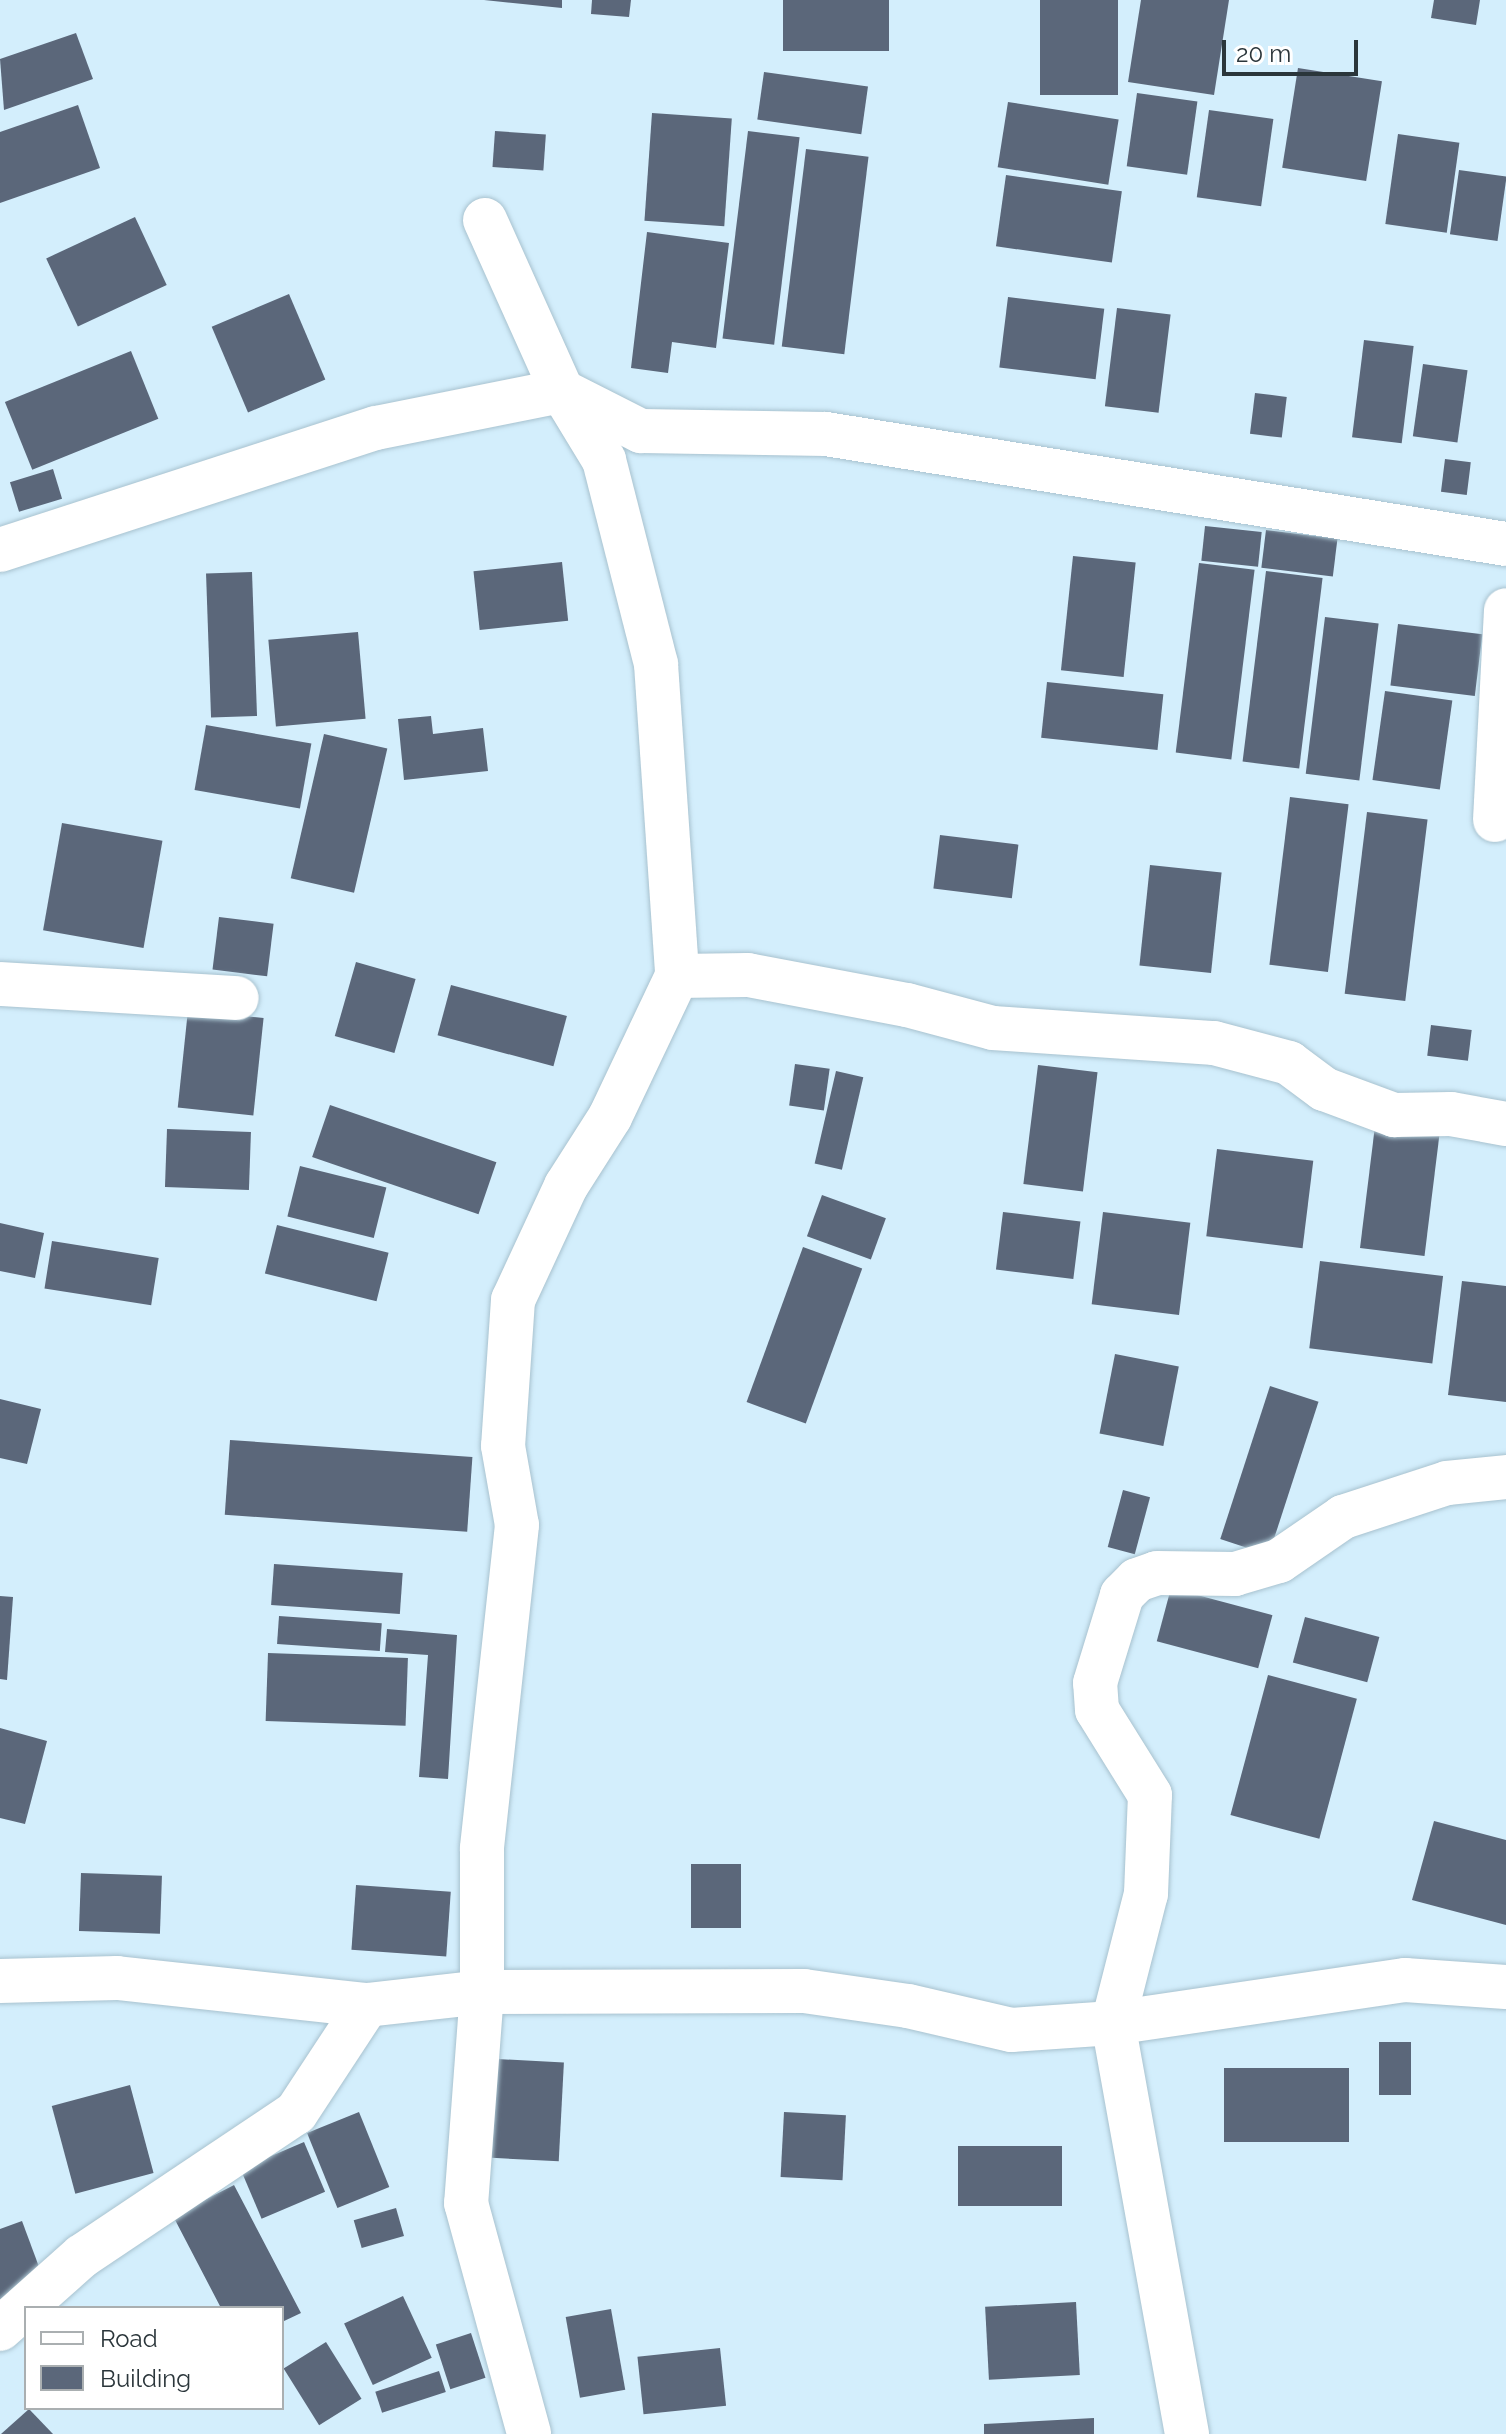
<!DOCTYPE html>
<html>
<head>
<meta charset="utf-8">
<style>
  body { margin:0 }
  #map { position:relative; width:1506px; height:2434px; overflow:hidden; background:#d3eefc; font-family:Raleway,sans-serif }
  div>[style] { position:absolute }
  .building>* { inset:0; background:#5b677a; transform-origin:0 0 }
  .roads { filter:drop-shadow(0 0 2px #a8c2cf) drop-shadow(0 0 2px #a8c2cf) }
  .minor>* { height:44px; margin:-22px; padding:0 22px; transform-origin:22px; border-radius:22px; background:#fff }
  span { translate:-50% -50%; white-space:nowrap; text-align:center; line-height:1.15; -webkit-text-stroke:8px #fff; paint-order:stroke }
  .legend { position:absolute; left:24px; top:2306px; width:260px; height:104px; box-sizing:border-box; background:#fff; border:2px solid #aaafb1; margin:0; padding:10px 14px; list-style:none; font-size:24px; color:#2b363b }
  .legend li { display:flex; align-items:center; gap:16px; height:40px }
  .legend b { width:40px; border:2px solid #aaafb1 }
  .scale { position:absolute; left:1222px; top:40px; width:136px; height:36px; box-sizing:border-box; border:4px solid #2b363b; border-top:0; padding-left:10px; font-size:24px; line-height:28px; white-space:nowrap; color:#2b363b; -webkit-text-stroke:6px #fff; paint-order:stroke }
</style>
</head>
<body>
<div id="map">
  <div class="building">
    <div style="clip-path:polygon(484px 0,562px 0,562px 8px)"></div>
    <div style="clip-path:polygon(592px 0,631px 0,629px 17px,591px 14px)"></div>
    <div style="left:783px;top:0;width:106px;height:51px"></div>
    <div style="left:1040px;top:0;width:78px;height:95px"></div>
    <div style="clip-path:polygon(1141px 0,1229px 0,1214px 95px,1128px 82px)"></div>
    <div style="clip-path:polygon(1434px 0,1480px 0,1476px 25px,1431px 18px)"></div>
    <div style="clip-path:polygon(76px 33px,93px 79px,4px 110px,0 59px)"></div>
    <div style="left:1298px;top:68px;width:85px;height:101px;rotate:9deg"></div>
    <div style="left:764px;top:72px;width:105px;height:48px;rotate:8deg"></div>
    <div style="left:1137px;top:93px;width:61px;height:74px;rotate:8deg"></div>
    <div style="left:1008px;top:102px;width:112px;height:66px;rotate:9deg"></div>
    <div style="clip-path:polygon(78px 105px,100px 168px,0 203px,0 132px)"></div>
    <div style="left:1209px;top:110px;width:65px;height:88px;rotate:8deg"></div>
    <div style="left:652px;top:113px;width:80px;height:108px;rotate:4deg"></div>
    <div style="left:495px;top:131px;width:51px;height:36px;rotate:4deg"></div>
    <div style="left:748px;top:131px;width:52px;height:209px;rotate:7deg"></div>
    <div style="left:1398px;top:134px;width:62px;height:91px;rotate:8deg"></div>
    <div style="left:806px;top:149px;width:63px;height:199px;rotate:7deg"></div>
    <div style="left:1459px;top:170px;width:48px;height:65px;rotate:8deg"></div>
    <div style="left:1006px;top:175px;width:117px;height:72px;rotate:8deg"></div>
    <div style="left:135px;top:217px;width:75px;height:98px;rotate:65deg"></div>
    <div style="clip-path:polygon(647px 232px,729px 243px,716px 348px,672px 342px,668px 373px,631px 368px)"></div>
    <div style="left:289px;top:294px;width:93px;height:84px;rotate:67deg"></div>
    <div style="left:1008px;top:297px;width:97px;height:71px;rotate:7deg"></div>
    <div style="left:1117px;top:308px;width:54px;height:99px;rotate:7deg"></div>
    <div style="left:1364px;top:340px;width:50px;height:98px;rotate:7deg"></div>
    <div style="left:131px;top:351px;width:73px;height:136px;rotate:68deg"></div>
    <div style="left:1423px;top:364px;width:45px;height:73px;rotate:8deg"></div>
    <div style="left:1255px;top:393px;width:32px;height:41px;rotate:7deg"></div>
    <div style="left:1445px;top:459px;width:26px;height:33px;rotate:7deg"></div>
    <div style="left:53px;top:469px;width:31px;height:45px;rotate:73deg"></div>
    <div style="left:1205px;top:526px;width:57px;height:35px;rotate:6deg"></div>
    <div style="left:1266px;top:530px;width:72px;height:38px;rotate:7deg"></div>
    <div style="left:1073px;top:556px;width:63px;height:115px;rotate:6deg"></div>
    <div style="left:562px;top:562px;width:59px;height:89px;rotate:84deg"></div>
    <div style="left:1199px;top:563px;width:56px;height:191px;rotate:7deg"></div>
    <div style="left:1266px;top:571px;width:57px;height:192px;rotate:7deg"></div>
    <div style="left:252px;top:572px;width:144px;height:46px;rotate:88deg"></div>
    <div style="left:1325px;top:617px;width:54px;height:158px;rotate:7deg"></div>
    <div style="left:1398px;top:624px;width:85px;height:62px;rotate:7deg"></div>
    <div style="left:358px;top:632px;width:87px;height:90px;rotate:85deg"></div>
    <div style="left:1047px;top:682px;width:117px;height:56px;rotate:6deg"></div>
    <div style="left:1385px;top:691px;width:68px;height:90px;rotate:8deg"></div>
    <div style="clip-path:polygon(431px 716px,433px 734px,483px 728px,488px 771px,404px 780px,398px 719px)"></div>
    <div style="left:206px;top:725px;width:107px;height:66px;rotate:10deg"></div>
    <div style="left:324px;top:734px;width:65px;height:148px;rotate:13deg"></div>
    <div style="left:1290px;top:797px;width:59px;height:169px;rotate:7deg"></div>
    <div style="left:1367px;top:812px;width:61px;height:183px;rotate:7deg"></div>
    <div style="left:62px;top:823px;width:102px;height:109px;rotate:10deg"></div>
    <div style="left:940px;top:835px;width:79px;height:54px;rotate:7deg"></div>
    <div style="left:1150px;top:865px;width:72px;height:101px;rotate:6deg"></div>
    <div style="left:219px;top:917px;width:55px;height:53px;rotate:7deg"></div>
    <div style="left:356px;top:962px;width:62px;height:77px;rotate:16deg"></div>
    <div style="left:451px;top:985px;width:120px;height:52px;rotate:15deg"></div>
    <div style="left:188px;top:1010px;width:76px;height:98px;rotate:6deg"></div>
    <div style="left:1431px;top:1025px;width:41px;height:31px;rotate:7deg"></div>
    <div style="left:795px;top:1064px;width:35px;height:42px;rotate:8deg"></div>
    <div style="left:1038px;top:1065px;width:60px;height:120px;rotate:7deg"></div>
    <div style="left:836px;top:1071px;width:28px;height:95px;rotate:13deg"></div>
    <div style="left:330px;top:1105px;width:176px;height:55px;rotate:19deg"></div>
    <div style="left:1375px;top:1126px;width:65px;height:123px;rotate:7deg"></div>
    <div style="left:167px;top:1129px;width:84px;height:58px;rotate:2deg"></div>
    <div style="left:1217px;top:1149px;width:97px;height:88px;rotate:7deg"></div>
    <div style="left:300px;top:1166px;width:89px;height:52px;rotate:14deg"></div>
    <div style="left:822px;top:1195px;width:68px;height:44px;rotate:20deg"></div>
    <div style="left:1003px;top:1212px;width:78px;height:58px;rotate:7deg"></div>
    <div style="left:1103px;top:1212px;width:88px;height:93px;rotate:7deg"></div>
    <div style="clip-path:polygon(0 1223px,44px 1233px,35px 1278px,0 1271px)"></div>
    <div style="left:277px;top:1225px;width:115px;height:50px;rotate:14deg"></div>
    <div style="left:52px;top:1241px;width:108px;height:48px;rotate:9deg"></div>
    <div style="left:803px;top:1247px;width:63px;height:165px;rotate:20deg"></div>
    <div style="left:1320px;top:1261px;width:124px;height:88px;rotate:7deg"></div>
    <div style="clip-path:polygon(1462px 1281px,1506px 1286px,1506px 1402px,1448px 1395px)"></div>
    <div style="left:1115px;top:1354px;width:65px;height:81px;rotate:11deg"></div>
    <div style="left:1270px;top:1386px;width:51px;height:161px;rotate:18deg"></div>
    <div style="clip-path:polygon(0 1399px,41px 1409px,27px 1464px,0 1458px)"></div>
    <div style="left:230px;top:1440px;width:243px;height:75px;rotate:4deg"></div>
    <div style="left:1123px;top:1490px;width:28px;height:59px;rotate:15deg"></div>
    <div style="left:274px;top:1564px;width:129px;height:41px;rotate:4deg"></div>
    <div style="left:1171px;top:1588px;width:105px;height:55px;rotate:15deg"></div>
    <div style="clip-path:polygon(0 1596px,13px 1597px,7px 1680px,0 1679px)"></div>
    <div style="left:279px;top:1616px;width:103px;height:28px;rotate:4deg"></div>
    <div style="left:1305px;top:1617px;width:77px;height:47px;rotate:15deg"></div>
    <div style="clip-path:polygon(387px 1629px,457px 1635px,448px 1779px,419px 1777px,428px 1655px,385px 1652px)"></div>
    <div style="left:268px;top:1653px;width:140px;height:68px;rotate:2deg"></div>
    <div style="left:1268px;top:1675px;width:92px;height:145px;rotate:15deg"></div>
    <div style="clip-path:polygon(0 1728px,47px 1741px,25px 1824px,0 1818px)"></div>
    <div style="clip-path:polygon(1434px 1821px,1506px 1840px,1506px 1925px,1412px 1900px)"></div>
    <div style="left:691px;top:1864px;width:50px;height:64px"></div>
    <div style="left:81px;top:1873px;width:81px;height:58px;rotate:2deg"></div>
    <div style="left:356px;top:1885px;width:95px;height:65px;rotate:4deg"></div>
    <div style="left:1379px;top:2042px;width:32px;height:53px"></div>
    <div style="left:497px;top:2059px;width:67px;height:99px;rotate:3deg"></div>
    <div style="left:1224px;top:2068px;width:125px;height:74px"></div>
    <div style="left:130px;top:2085px;width:91px;height:81px;rotate:75deg"></div>
    <div style="left:359px;top:2112px;width:81px;height:56px;rotate:68deg"></div>
    <div style="left:784px;top:2112px;width:62px;height:65px;rotate:3deg"></div>
    <div style="left:304px;top:2142px;width:54px;height:69px;rotate:67deg"></div>
    <div style="left:958px;top:2146px;width:104px;height:60px"></div>
    <div style="clip-path:polygon(234px 2185px,301px 2313px,282px 2322px,282px 2308px,221px 2308px,173px 2216px)"></div>
    <div style="left:396px;top:2208px;width:29px;height:44px;rotate:74deg"></div>
    <div style="clip-path:polygon(22px 2221px,45px 2283px,0 2300px,0 2229px)"></div>
    <div style="left:403px;top:2296px;width:68px;height:65px;rotate:65deg"></div>
    <div style="left:1076px;top:2302px;width:73px;height:91px;rotate:87deg"></div>
    <div style="left:611px;top:2309px;width:82px;height:46px;rotate:80deg"></div>
    <div style="left:471px;top:2333px;width:47px;height:37px;rotate:72deg"></div>
    <div style="left:326px;top:2342px;width:67px;height:50px;rotate:58deg"></div>
    <div style="left:720px;top:2348px;width:58px;height:83px;rotate:84deg"></div>
    <div style="left:439px;top:2371px;width:22px;height:67px;rotate:72deg"></div>
    <div style="clip-path:polygon(29px 2409px,53px 2434px,1px 2434px)"></div>
    <div style="clip-path:polygon(1094px 2418px,1094px 2434px,984px 2434px,984px 2424px)"></div>
  </div>
  <div class="roads">
    <div class="minor">
      <div style="left:485px;top:220px;width:188px;rotate:65.8deg"></div>
      <div style="left:562px;top:391px;width:81px;rotate:58.7deg"></div>
      <div style="left:604px;top:460px;width:211px;rotate:75.7deg"></div>
      <div style="left:656px;top:664px;width:313px;rotate:86.1deg"></div>
      <div style="left:677px;top:976px;width:156px;rotate:115.4deg"></div>
      <div style="left:610px;top:1117px;width:82px;rotate:122.5deg"></div>
      <div style="left:566px;top:1186px;width:126px;rotate:114.9deg"></div>
      <div style="left:513px;top:1300px;width:146px;rotate:93.9deg"></div>
      <div style="left:503px;top:1446px;width:80px;rotate:80deg"></div>
      <div style="left:517px;top:1525px;width:326px;rotate:96.2deg"></div>
      <div style="left:482px;top:1849px;width:143px;rotate:90deg"></div>
      <div style="left:482px;top:1992px;width:212px;rotate:94.3deg"></div>
      <div style="left:466px;top:2203px;width:239px;rotate:74.7deg"></div>
      <div style="left:0;top:550px;width:395px;rotate:-18deg"></div>
      <div style="left:376px;top:428px;width:190px;rotate:-11.3deg"></div>
      <div style="left:562px;top:391px;width:89px;rotate:26.9deg"></div>
      <div style="left:641px;top:431px;width:185px;rotate:0.9deg"></div>
      <div style="left:826px;top:434px;width:689px;rotate:9.19deg"></div>
      <div style="left:1495px;top:820px;width:210px;rotate:-87deg"></div>
      <div style="left:677px;top:976px;width:71px;rotate:-0.8deg"></div>
      <div style="left:748px;top:975px;width:162px;rotate:10.7deg"></div>
      <div style="left:907px;top:1005px;width:89px;rotate:15deg"></div>
      <div style="left:993px;top:1028px;width:222px;rotate:3.9deg"></div>
      <div style="left:1214px;top:1043px;width:78px;rotate:14.9deg"></div>
      <div style="left:1289px;top:1063px;width:44px;rotate:36.6deg"></div>
      <div style="left:1324px;top:1089px;width:75px;rotate:20.4deg"></div>
      <div style="left:1394px;top:1115px;width:57px;rotate:-1deg"></div>
      <div style="left:1451px;top:1114px;width:56px;rotate:10.3deg"></div>
      <div style="left:0;top:984px;width:237px;rotate:3.4deg"></div>
      <div style="left:0;top:1981px;width:117px;rotate:-1.5deg"></div>
      <div style="left:117px;top:1978px;width:251px;rotate:6.2deg"></div>
      <div style="left:367px;top:2005px;width:116px;rotate:-6.4deg"></div>
      <div style="left:482px;top:1992px;width:322px;rotate:-0.2deg"></div>
      <div style="left:804px;top:1991px;width:105px;rotate:8.2deg"></div>
      <div style="left:908px;top:2006px;width:106px;rotate:13.1deg"></div>
      <div style="left:1011px;top:2030px;width:102px;rotate:-3.9deg"></div>
      <div style="left:1113px;top:2023px;width:295px;rotate:-8.4deg"></div>
      <div style="left:1405px;top:1980px;width:101px;rotate:4deg"></div>
      <div style="left:0;top:2329px;width:110px;rotate:-41.7deg"></div>
      <div style="left:82px;top:2256px;width:257px;rotate:-33.8deg"></div>
      <div style="left:296px;top:2113px;width:129px;rotate:-56.7deg"></div>
      <div style="left:1187px;top:2434px;width:418px;rotate:-100.2deg"></div>
      <div style="left:1113px;top:2023px;width:133px;rotate:-75.7deg"></div>
      <div style="left:1146px;top:1894px;width:99px;rotate:-87.7deg"></div>
      <div style="left:1150px;top:1795px;width:100px;rotate:-121.9deg"></div>
      <div style="left:1097px;top:1710px;width:27px;rotate:-94deg"></div>
      <div style="left:1095px;top:1683px;width:92px;rotate:-72.9deg"></div>
      <div style="left:1122px;top:1595px;width:21px;rotate:-45deg"></div>
      <div style="left:1137px;top:1580px;width:21px;rotate:-19deg"></div>
      <div style="left:1157px;top:1573px;width:78px;rotate:0.7deg"></div>
      <div style="left:1235px;top:1574px;width:46px;rotate:-16.5deg"></div>
      <div style="left:1279px;top:1561px;width:78px;rotate:-34.5deg"></div>
      <div style="left:1343px;top:1517px;width:109px;rotate:-18.1deg"></div>
      <div style="left:1447px;top:1483px;width:59px;rotate:-5.8deg"></div>
    </div>
  </div>
  <ul class="legend">
  <li><b style="height:10px;background:#fff"></b>Road</li>
  <li><b style="height:22px;background:#5b677a"></b>Building</li>
  </ul>
  <div class="scale">20 m</div>
</div>
</body>
</html>
